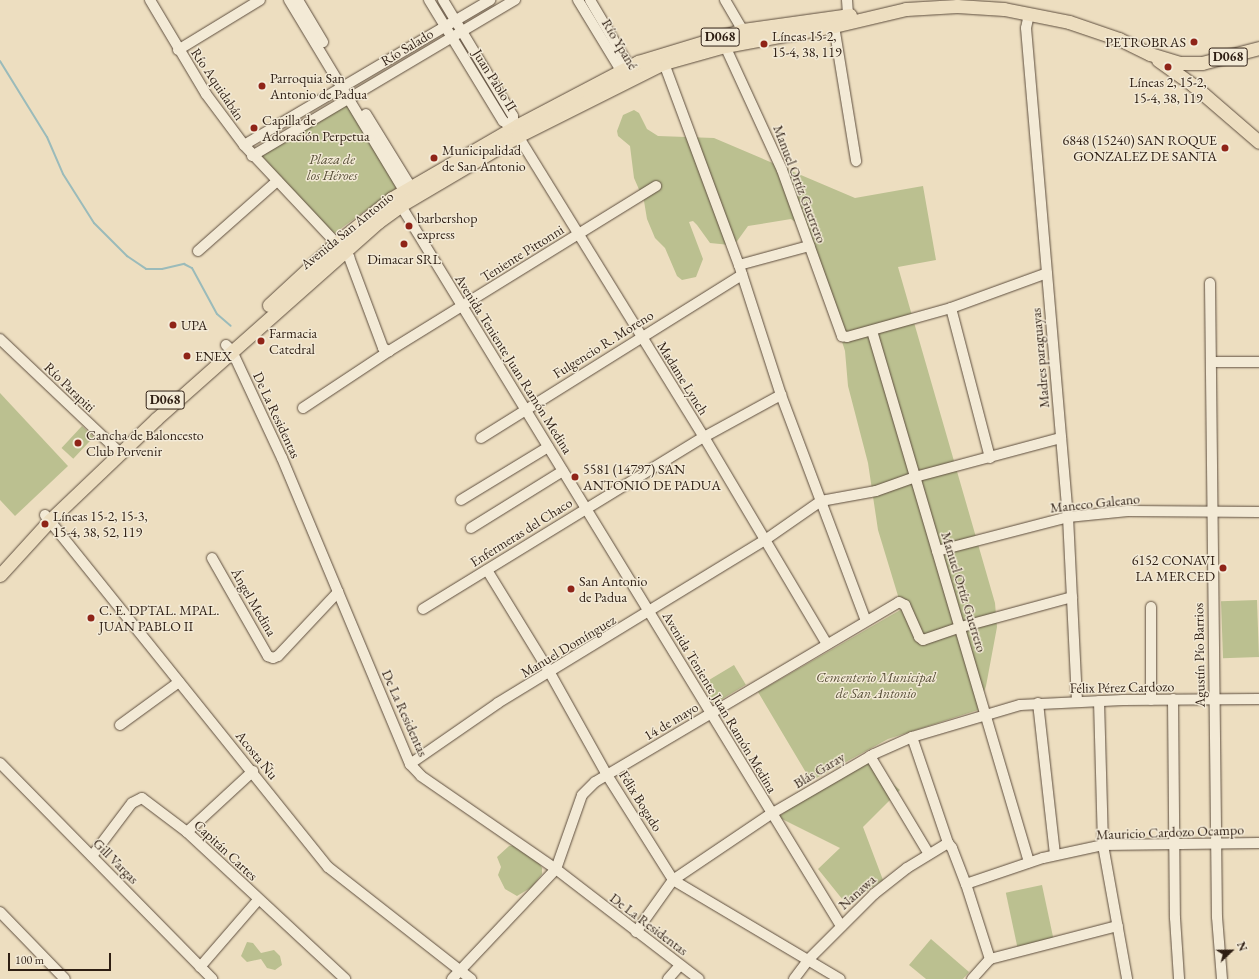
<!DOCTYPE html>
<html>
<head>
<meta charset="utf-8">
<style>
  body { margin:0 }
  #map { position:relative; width:1259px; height:979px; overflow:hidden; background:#eddec0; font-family:"EB Garamond",serif }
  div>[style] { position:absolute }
  .green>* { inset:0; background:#bbc090; transform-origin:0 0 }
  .stream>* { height:2px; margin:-1px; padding:0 1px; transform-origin:1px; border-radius:1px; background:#9bbbba }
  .roads { filter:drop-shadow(0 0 1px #5e4e3e) drop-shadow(0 0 1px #5e4e3e) }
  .minor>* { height:10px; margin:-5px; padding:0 5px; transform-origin:5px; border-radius:5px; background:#f3ead6 }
  .major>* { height:13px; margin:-6.5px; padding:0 6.5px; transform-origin:6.5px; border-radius:6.5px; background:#eddec0 }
  .dots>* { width:11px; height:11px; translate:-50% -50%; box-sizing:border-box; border:2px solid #f3ead6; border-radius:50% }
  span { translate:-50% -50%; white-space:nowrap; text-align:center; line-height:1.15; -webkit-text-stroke:3px #f3ead6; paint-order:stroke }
  .shield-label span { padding:1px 3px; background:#f3ead6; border:1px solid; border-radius:3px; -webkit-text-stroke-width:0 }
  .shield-label { font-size:13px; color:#2e1e13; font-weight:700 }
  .poi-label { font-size:14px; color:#2e1e13 }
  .left { translate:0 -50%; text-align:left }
  .right { translate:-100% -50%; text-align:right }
  .street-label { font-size:14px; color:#2e1e13 }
  .park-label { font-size:14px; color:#584f38; font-style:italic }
  .north { position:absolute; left:1211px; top:931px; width:40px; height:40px; -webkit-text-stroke:3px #f3ead6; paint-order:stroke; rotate:68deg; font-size:11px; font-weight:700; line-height:16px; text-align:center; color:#2e1e13 }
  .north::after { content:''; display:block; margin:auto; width:14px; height:18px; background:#2e1e13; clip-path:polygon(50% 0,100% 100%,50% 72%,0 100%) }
  .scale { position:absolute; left:8px; top:953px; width:103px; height:18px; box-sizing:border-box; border:2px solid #2e1e13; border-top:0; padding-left:5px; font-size:12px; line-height:14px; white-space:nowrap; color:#2e1e13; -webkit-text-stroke:3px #f3ead6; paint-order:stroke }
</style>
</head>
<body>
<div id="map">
  <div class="green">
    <div style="clip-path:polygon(347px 103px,398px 187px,332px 235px,261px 155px)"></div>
    <div style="clip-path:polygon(634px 110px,639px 113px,647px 129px,658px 136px,714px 138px,855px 198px,923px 186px,936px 260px,898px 267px,995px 603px,997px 627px,986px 686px,978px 710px,888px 739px,811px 781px,758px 692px,902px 609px,878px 530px,868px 463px,848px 386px,845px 351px,817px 264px,814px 242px,809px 232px,791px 219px,748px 226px,735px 244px,730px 245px,710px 243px,697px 225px,693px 221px,689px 222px,703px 259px,696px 277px,682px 280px,677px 276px,665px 248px,655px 238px,647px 219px,644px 201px,634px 178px,630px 146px,618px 136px,617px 131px,623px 115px)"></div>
    <div style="clip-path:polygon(0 393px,68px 466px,15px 516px,0 500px)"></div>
    <div style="left:82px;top:426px;width:16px;height:30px;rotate:43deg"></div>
    <div style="left:1257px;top:600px;width:57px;height:36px;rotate:88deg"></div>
    <div style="left:734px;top:665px;width:23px;height:37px;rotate:59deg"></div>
    <div style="clip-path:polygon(861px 758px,900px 790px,863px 827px,883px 880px,847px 905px,818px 869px,840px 848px,778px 817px)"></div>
    <div style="clip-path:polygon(514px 845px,538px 860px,542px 868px,542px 874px,532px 887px,517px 896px,505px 889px,498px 875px,501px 867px,497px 857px,509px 846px)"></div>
    <div style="left:1042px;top:885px;width:55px;height:37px;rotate:78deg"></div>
    <div style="clip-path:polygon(931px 939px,969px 972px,963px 979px,926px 979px,909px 965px)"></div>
    <div style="clip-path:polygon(247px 942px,253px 943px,261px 953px,274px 950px,280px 956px,282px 965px,275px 970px,267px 968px,261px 959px,247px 962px,241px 956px)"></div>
  </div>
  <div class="stream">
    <div style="left:0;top:61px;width:89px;rotate:58.3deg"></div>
    <div style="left:47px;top:137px;width:40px;rotate:66.6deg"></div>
    <div style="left:63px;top:174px;width:58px;rotate:57.7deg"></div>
    <div style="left:94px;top:223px;width:47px;rotate:45deg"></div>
    <div style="left:127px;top:256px;width:23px;rotate:34deg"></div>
    <div style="left:146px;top:269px;width:16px"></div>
    <div style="left:162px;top:269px;width:23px;rotate:-13deg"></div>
    <div style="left:184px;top:264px;width:9px;rotate:27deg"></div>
    <div style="left:192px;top:268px;width:52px;rotate:61.5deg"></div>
    <div style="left:217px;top:314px;width:18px;rotate:41deg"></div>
  </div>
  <div class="roads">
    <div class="minor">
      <div style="left:150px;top:0;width:109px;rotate:59.2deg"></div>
      <div style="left:206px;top:94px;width:64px;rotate:53.3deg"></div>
      <div style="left:244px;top:145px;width:154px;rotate:46.8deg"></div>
      <div style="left:349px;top:257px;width:97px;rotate:69.5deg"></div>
      <div style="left:383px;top:348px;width:7px;rotate:27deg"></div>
      <div style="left:289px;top:0;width:230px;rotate:58.9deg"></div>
      <div style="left:298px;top:0;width:49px;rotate:59.2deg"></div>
      <div style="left:429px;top:0;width:142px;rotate:58.6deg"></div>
      <div style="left:503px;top:121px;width:12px;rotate:35deg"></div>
      <div style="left:513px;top:128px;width:363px;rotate:58.3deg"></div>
      <div style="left:704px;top:437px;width:241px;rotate:59.3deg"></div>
      <div style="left:443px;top:0;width:135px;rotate:58.9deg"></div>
      <div style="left:513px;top:116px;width:12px;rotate:90deg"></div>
      <div style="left:578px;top:0;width:90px;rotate:58.6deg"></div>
      <div style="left:590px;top:0;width:82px;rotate:59.4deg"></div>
      <div style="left:725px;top:0;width:42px;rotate:59.7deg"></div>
      <div style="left:847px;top:0;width:15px;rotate:86deg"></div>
      <div style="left:1029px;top:14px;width:14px;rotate:102deg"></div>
      <div style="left:1026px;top:28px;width:491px;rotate:85.1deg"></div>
      <div style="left:1068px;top:517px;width:184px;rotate:87.2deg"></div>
      <div style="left:834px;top:26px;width:137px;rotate:80.7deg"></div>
      <div style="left:725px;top:46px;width:136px;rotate:65.3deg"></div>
      <div style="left:782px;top:170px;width:177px;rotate:70.1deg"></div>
      <div style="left:842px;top:336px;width:5px;rotate:11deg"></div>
      <div style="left:847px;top:337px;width:108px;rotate:-15.6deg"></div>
      <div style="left:951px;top:308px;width:102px;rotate:-20deg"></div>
      <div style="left:178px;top:50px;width:96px;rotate:-31.4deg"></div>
      <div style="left:662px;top:58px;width:221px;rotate:69.6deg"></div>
      <div style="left:739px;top:265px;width:137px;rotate:72.1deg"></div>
      <div style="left:781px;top:395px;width:241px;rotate:69.4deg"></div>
      <div style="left:366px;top:114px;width:92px;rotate:58.4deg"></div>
      <div style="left:244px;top:145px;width:286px;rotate:-30.5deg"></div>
      <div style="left:252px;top:156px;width:306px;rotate:-30.7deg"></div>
      <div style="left:398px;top:201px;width:850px;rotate:58.57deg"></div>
      <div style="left:198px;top:251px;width:106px;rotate:-41.5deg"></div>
      <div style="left:739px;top:265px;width:73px;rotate:-15.2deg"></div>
      <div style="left:1210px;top:283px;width:634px;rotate:89.37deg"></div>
      <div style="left:1217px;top:917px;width:62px;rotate:85.4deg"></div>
      <div style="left:951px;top:308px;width:155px;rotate:75.4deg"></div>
      <div style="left:872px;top:331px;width:554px;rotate:73.53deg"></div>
      <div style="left:0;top:339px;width:167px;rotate:43.5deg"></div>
      <div style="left:226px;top:345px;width:8px;rotate:45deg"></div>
      <div style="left:232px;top:351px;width:118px;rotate:65deg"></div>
      <div style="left:282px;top:458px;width:332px;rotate:67.3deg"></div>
      <div style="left:410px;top:764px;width:16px;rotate:47deg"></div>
      <div style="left:421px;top:776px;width:164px;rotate:34.6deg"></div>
      <div style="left:556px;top:869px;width:180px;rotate:37.6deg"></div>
      <div style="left:1211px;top:362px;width:48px"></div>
      <div style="left:303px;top:408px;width:103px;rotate:-33.5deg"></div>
      <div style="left:389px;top:351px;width:314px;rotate:-31.7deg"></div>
      <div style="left:481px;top:438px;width:308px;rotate:-32deg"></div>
      <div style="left:461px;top:500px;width:102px;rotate:-31.3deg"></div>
      <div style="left:45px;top:515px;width:452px;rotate:51.2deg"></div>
      <div style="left:328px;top:867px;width:182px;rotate:38.1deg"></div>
      <div style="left:471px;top:528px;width:108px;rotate:-31.8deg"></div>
      <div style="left:937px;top:551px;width:135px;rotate:-14.5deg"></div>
      <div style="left:1068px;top:517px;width:60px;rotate:-5.7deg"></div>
      <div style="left:1128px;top:511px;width:131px;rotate:0.4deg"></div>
      <div style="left:212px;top:558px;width:113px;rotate:60.3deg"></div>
      <div style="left:268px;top:656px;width:5px;rotate:22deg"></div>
      <div style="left:273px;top:658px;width:5px;rotate:-22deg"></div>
      <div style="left:278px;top:656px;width:88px;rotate:-46.8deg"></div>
      <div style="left:487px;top:570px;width:121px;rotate:58.5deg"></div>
      <div style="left:550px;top:673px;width:117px;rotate:60.8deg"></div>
      <div style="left:607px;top:775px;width:124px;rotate:57.8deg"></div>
      <div style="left:673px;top:880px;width:194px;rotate:30.7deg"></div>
      <div style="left:1151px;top:607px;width:93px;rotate:90deg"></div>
      <div style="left:423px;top:609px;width:329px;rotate:-31.5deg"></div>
      <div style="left:704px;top:437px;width:88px;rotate:-28.6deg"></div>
      <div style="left:1173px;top:699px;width:219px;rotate:89.5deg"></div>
      <div style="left:1175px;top:918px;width:61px;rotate:86.2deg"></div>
      <div style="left:1099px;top:701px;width:144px;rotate:88.4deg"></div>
      <div style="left:1103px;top:845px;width:136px;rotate:79.8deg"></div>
      <div style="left:1038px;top:703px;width:153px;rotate:83.6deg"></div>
      <div style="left:120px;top:725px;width:73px;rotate:-36.1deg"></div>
      <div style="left:912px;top:737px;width:112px;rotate:71.2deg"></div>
      <div style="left:870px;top:756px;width:114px;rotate:59deg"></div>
      <div style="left:0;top:763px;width:303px;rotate:45.5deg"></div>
      <div style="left:410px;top:764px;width:107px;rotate:-34.7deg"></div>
      <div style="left:498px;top:703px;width:313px;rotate:-31.4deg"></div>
      <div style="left:765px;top:540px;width:68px;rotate:-34.9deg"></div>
      <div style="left:821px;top:501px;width:56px;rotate:-10.3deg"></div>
      <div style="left:876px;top:491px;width:41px;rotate:-19.7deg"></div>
      <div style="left:915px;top:477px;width:151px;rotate:-15deg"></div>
      <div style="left:187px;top:832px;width:90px;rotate:-42.7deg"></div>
      <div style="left:92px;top:856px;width:66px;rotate:-53deg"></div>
      <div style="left:132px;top:803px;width:11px;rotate:-27deg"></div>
      <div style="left:142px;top:798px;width:56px;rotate:37.1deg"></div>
      <div style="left:187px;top:832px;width:216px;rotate:42.9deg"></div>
      <div style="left:966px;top:884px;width:81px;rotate:-18.7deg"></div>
      <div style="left:1043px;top:858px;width:61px;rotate:-12.2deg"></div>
      <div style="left:1103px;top:845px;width:156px;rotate:-0.7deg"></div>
      <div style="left:0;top:912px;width:93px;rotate:45.9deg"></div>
      <div style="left:636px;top:932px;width:64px;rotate:-54.6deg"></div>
      <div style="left:673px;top:880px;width:118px;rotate:-34deg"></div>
      <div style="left:771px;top:814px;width:119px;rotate:-30.2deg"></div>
      <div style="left:874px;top:754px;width:42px;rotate:-24.1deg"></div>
      <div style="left:912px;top:737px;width:113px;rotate:-16.5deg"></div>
      <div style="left:1020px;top:705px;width:103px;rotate:-2.8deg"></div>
      <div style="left:1123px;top:700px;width:136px;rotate:-0.4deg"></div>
      <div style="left:990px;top:959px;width:132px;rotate:-14.5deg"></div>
      <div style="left:200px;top:967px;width:89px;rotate:-49.1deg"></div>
      <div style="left:452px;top:979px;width:151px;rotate:-46.6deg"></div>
      <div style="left:556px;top:869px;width:78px;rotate:-70.6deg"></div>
      <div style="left:582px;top:795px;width:18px;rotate:-45deg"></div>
      <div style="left:595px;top:782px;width:353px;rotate:-30.6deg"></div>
      <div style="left:899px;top:602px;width:7px;rotate:27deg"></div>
      <div style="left:905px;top:605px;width:35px;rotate:66deg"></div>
      <div style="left:919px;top:637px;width:5px;rotate:37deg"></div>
      <div style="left:923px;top:640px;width:40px;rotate:-18.9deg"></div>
      <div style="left:961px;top:627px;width:115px;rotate:-15.1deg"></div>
      <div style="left:668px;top:979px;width:18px;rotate:-49deg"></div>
      <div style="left:794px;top:979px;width:25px;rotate:-53deg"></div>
      <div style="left:809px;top:959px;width:92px;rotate:-45deg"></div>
      <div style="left:874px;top:894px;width:42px;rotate:-38.2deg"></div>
      <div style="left:907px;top:868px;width:48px;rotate:-31.4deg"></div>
      <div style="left:948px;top:843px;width:6px;rotate:51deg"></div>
      <div style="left:952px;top:848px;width:39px;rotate:69deg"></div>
      <div style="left:966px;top:884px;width:79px;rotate:72.3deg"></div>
      <div style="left:972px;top:979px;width:27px;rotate:-48deg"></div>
    </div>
    <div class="major">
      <div style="left:1158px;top:60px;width:43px;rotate:35.5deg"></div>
      <div style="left:1193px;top:85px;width:87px;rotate:40.8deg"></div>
      <div style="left:269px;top:305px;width:91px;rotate:-42.8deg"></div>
      <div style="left:336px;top:243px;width:72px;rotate:-38.8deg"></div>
      <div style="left:392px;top:198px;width:146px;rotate:-30.1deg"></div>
      <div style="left:518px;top:125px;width:136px;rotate:-27.7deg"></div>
      <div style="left:638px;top:62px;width:110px;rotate:-16.9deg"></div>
      <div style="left:743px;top:30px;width:108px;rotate:-8deg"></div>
      <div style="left:0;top:575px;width:74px;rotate:-47.7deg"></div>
      <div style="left:50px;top:520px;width:146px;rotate:-43.6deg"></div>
      <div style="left:156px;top:419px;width:297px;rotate:-41.6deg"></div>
      <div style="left:378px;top:222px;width:29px;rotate:-36deg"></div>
      <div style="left:401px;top:205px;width:136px;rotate:-30.5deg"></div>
      <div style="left:518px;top:136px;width:163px;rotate:-26.6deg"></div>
      <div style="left:664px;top:63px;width:63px;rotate:-15.6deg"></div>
      <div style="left:725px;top:46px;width:111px;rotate:-10.4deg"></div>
      <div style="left:834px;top:26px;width:74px;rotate:-13.3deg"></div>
      <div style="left:906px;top:9px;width:51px;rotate:-3.4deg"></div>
      <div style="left:957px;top:6px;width:47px;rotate:3.7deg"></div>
      <div style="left:1004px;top:9px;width:66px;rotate:11.3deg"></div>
      <div style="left:1069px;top:22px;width:53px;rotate:18.8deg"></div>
      <div style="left:1119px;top:39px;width:34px;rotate:26deg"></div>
      <div style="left:1150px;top:54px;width:31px;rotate:17deg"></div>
      <div style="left:1180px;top:63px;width:22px"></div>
      <div style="left:1202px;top:63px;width:59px;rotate:-14.7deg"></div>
    </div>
  </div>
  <div class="dots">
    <div style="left:1194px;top:42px;background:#8f2418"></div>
    <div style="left:764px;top:44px;background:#8f2418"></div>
    <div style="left:1168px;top:67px;background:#8f2418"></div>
    <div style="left:262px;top:86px;background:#8f2418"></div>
    <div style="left:254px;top:128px;background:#8f2418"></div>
    <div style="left:1225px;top:148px;background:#8f2418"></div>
    <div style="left:434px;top:158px;background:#8f2418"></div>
    <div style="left:409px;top:226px;background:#8f2418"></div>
    <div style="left:404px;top:244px;background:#8f2418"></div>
    <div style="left:173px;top:325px;background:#8f2418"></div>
    <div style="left:261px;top:341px;background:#8f2418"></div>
    <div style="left:187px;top:356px;background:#8f2418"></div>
    <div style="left:78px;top:443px;background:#8f2418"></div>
    <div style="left:575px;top:477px;background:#8f2418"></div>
    <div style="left:45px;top:524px;background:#8f2418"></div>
    <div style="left:1223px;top:568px;background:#8f2418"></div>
    <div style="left:571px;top:589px;background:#8f2418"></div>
    <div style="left:91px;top:618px;background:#8f2418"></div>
  </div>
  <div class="shield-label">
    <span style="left:720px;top:37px">D068</span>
    <span style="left:1228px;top:57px">D068</span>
    <span style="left:165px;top:400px">D068</span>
  </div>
  <div class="poi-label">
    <span class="left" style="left:772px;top:44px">Líneas 15-2,<br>15-4, 38, 119</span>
    <span class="right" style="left:1186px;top:42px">PETROBRAS</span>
    <span class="left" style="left:270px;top:86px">Parroquia San<br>Antonio de Padua</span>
    <span style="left:1168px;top:90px">Líneas 2, 15-2,<br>15-4, 38, 119</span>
    <span class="left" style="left:262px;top:128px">Capilla de<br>Adoración Perpetua</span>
    <span class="right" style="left:1217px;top:148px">6848 (15240) SAN ROQUE<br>GONZALEZ DE SANTA</span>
    <span class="left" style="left:442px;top:158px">Municipalidad<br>de San Antonio</span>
    <span class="left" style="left:417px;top:226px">barbershop<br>express</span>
    <span style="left:404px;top:259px">Dimacar SRL</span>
    <span class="left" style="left:181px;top:325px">UPA</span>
    <span class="left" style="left:269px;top:341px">Farmacia<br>Catedral</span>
    <span class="left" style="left:195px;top:356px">ENEX</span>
    <span class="left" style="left:86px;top:443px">Cancha de Baloncesto<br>Club Porvenir</span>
    <span class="left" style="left:583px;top:477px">5581 (14797) SAN<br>ANTONIO DE PADUA</span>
    <span class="left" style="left:53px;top:524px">Líneas 15-2, 15-3,<br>15-4, 38, 52, 119</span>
    <span class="right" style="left:1215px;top:568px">6152 CONAVI<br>LA MERCED</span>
    <span class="left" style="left:579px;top:589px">San Antonio<br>de Padua</span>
    <span class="left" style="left:99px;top:618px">C. E. DPTAL. MPAL.<br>JUAN PABLO II</span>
  </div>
  <div class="street-label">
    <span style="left:620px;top:44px;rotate:59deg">Río Ypané</span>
    <span style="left:407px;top:47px;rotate:-31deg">Río Salado</span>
    <span style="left:495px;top:80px;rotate:58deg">Juan Pablo II</span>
    <span style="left:218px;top:84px;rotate:56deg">Río Aquidabán</span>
    <span style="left:800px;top:184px;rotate:69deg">Manuel Ortíz Guerrero</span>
    <span style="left:347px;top:230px;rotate:-39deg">Avenida San Antonio</span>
    <span style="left:522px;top:253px;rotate:-32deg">Teniente Pittonni</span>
    <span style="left:603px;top:344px;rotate:-32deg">Fulgencio R. Moreno</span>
    <span style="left:1040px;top:358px;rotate:-95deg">Madres paraguayas</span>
    <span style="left:514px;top:364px;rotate:58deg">Avenida Teniente Juan Ramón Medina</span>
    <span style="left:683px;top:378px;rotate:58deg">Madame Lynch</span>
    <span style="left:70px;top:387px;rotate:44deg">Río Parapiti</span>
    <span style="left:277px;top:415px;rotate:65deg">De La Residentas</span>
    <span style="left:1095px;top:503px;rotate:-6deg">Maneco Galeano</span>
    <span style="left:521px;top:532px;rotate:-32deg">Enfermeras del Chaco</span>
    <span style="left:964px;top:592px;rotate:73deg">Manuel Ortíz Guerrero</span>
    <span style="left:254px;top:602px;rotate:60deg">Ángel Medina</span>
    <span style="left:568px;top:646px;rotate:-31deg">Manuel Domínguez</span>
    <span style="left:1199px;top:655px;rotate:-91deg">Agustín Pío Barrios</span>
    <span style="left:1122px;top:687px;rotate:-1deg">Félix Pérez Cardozo</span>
    <span style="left:720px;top:702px;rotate:59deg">Avenida Teniente Juan Ramón Medina</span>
    <span style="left:405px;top:713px;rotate:66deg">De La Residentas</span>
    <span style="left:671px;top:721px;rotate:-31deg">14 de mayo</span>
    <span style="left:257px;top:755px;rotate:51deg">Acosta Ñu</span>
    <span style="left:819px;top:770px;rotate:-31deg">Blás Garay</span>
    <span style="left:641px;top:801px;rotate:58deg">Félix Bogado</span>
    <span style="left:1170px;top:832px;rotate:-2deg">Mauricio Cardozo Ocampo</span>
    <span style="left:226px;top:850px;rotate:43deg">Capitán Cartes</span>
    <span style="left:116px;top:861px;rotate:45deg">Gill Vargas</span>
    <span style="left:857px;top:892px;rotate:-42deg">Nanawa</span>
    <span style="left:649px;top:924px;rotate:37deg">De La Residentas</span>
  </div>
  <div class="park-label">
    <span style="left:332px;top:167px">Plaza de<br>los Héroes</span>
    <span style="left:876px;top:685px">Cementerio Municipal<br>de San Antonio</span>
  </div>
  <div class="north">N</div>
  <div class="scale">100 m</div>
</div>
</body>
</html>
